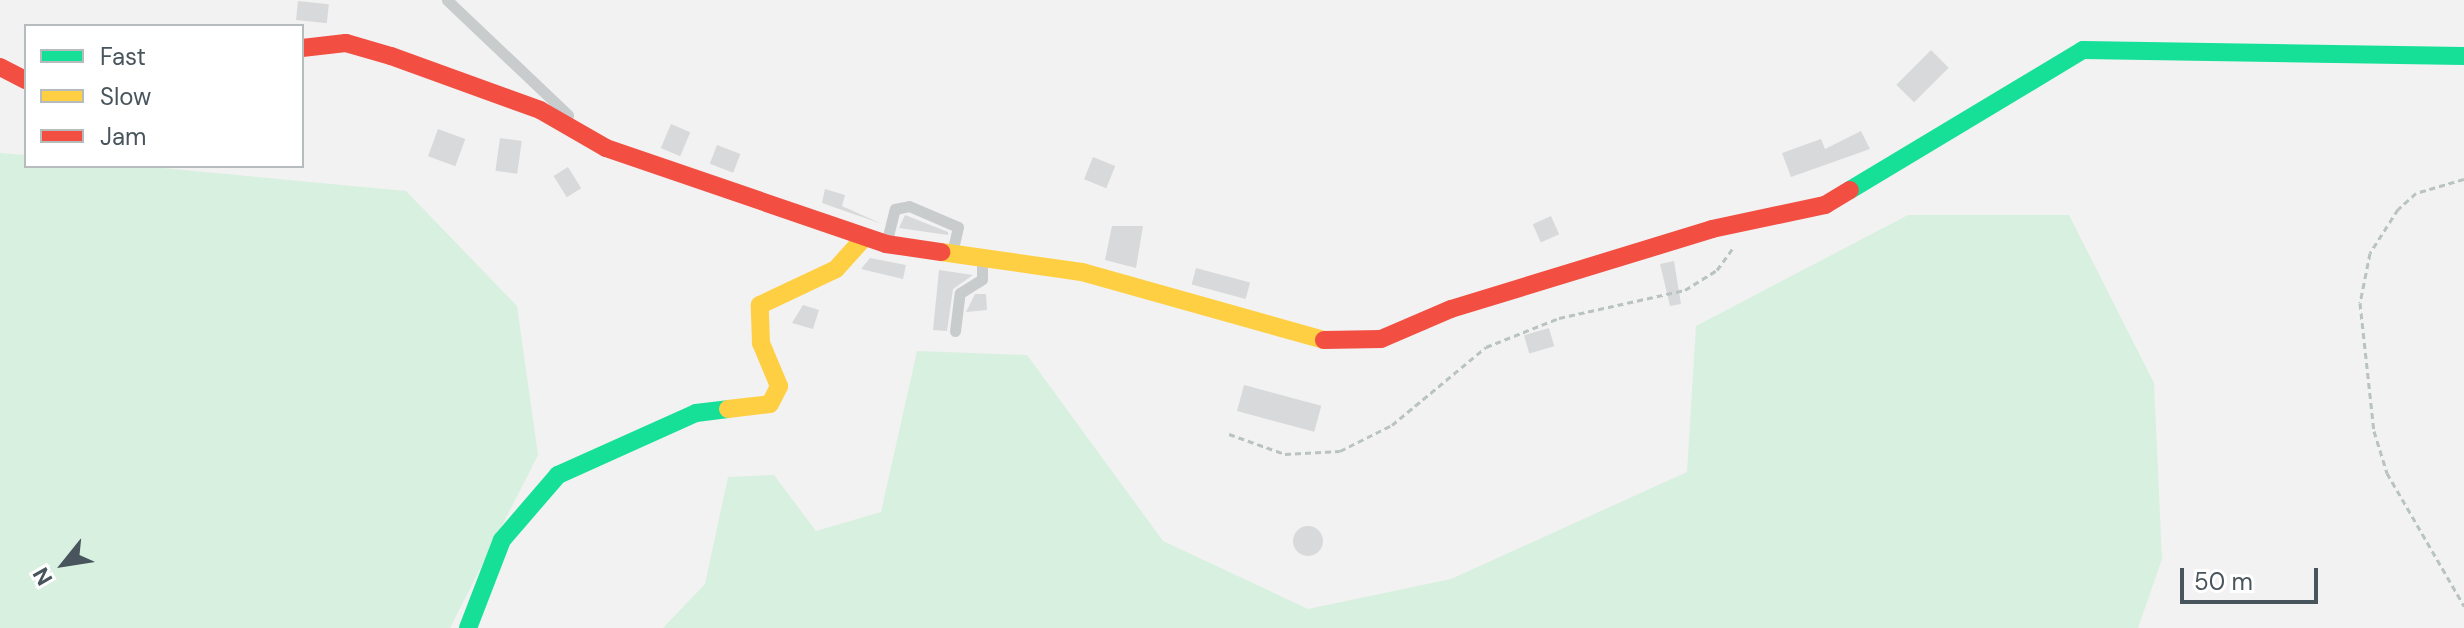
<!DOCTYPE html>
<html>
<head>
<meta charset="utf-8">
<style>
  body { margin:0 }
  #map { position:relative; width:2464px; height:628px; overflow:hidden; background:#f2f2f2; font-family:"DM Sans",sans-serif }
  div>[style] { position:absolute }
  .green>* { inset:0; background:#d8f0df }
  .building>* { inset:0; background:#d8d9da; transform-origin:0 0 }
  .round { border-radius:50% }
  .path>* { height:3px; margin-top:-1.5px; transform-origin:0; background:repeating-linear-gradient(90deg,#b9c4c0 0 6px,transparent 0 10px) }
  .lane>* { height:11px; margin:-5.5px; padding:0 5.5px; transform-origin:5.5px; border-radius:5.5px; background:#c9cccd }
  .fast>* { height:18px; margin:-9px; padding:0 9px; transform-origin:9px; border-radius:9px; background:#16e098 }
  .slow>* { height:18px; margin:-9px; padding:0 9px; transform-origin:9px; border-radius:9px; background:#ffcf43 }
  .jam>* { height:18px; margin:-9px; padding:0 9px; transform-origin:9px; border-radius:9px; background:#f24e42 }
  span { translate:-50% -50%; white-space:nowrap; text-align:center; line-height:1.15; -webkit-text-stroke:6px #fff; paint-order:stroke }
  .legend { position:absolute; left:24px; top:24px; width:280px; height:144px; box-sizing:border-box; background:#fff; border:2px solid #b6bbbe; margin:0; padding:10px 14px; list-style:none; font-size:24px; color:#49555d }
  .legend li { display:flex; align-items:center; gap:16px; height:40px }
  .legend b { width:40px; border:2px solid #b6bbbe }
  .north { position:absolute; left:24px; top:524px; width:80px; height:80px; -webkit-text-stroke:6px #fff; paint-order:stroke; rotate:240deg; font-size:22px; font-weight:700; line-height:32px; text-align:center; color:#49555d }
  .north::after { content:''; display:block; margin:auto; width:28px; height:36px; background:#49555d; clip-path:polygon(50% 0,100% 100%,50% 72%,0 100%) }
  .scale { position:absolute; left:2180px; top:568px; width:138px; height:36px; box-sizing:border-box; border:4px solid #49555d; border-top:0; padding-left:10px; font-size:24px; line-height:28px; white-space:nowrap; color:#49555d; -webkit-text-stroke:6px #fff; paint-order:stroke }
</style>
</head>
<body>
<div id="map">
  <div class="green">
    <div style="clip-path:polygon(0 153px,26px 155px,26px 166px,141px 166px,406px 191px,517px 306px,538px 455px,450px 628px,0 628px)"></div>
    <div style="clip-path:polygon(1908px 215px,2069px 215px,2154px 383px,2162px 559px,2138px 628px,663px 628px,705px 584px,728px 477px,774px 475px,816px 531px,881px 512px,917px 351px,1027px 355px,1163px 541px,1308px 609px,1451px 579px,1687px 472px,1696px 326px)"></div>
  </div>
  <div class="building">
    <div style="left:298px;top:1px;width:31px;height:19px;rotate:6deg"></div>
    <div style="left:1931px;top:50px;width:25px;height:49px;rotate:45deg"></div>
    <div style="left:671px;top:124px;width:21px;height:26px;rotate:23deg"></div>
    <div style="left:438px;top:129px;width:29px;height:29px;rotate:20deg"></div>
    <div style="clip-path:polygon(1861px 131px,1870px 149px,1791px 177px,1782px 153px,1821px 139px,1825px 149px)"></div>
    <div style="left:500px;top:138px;width:22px;height:33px;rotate:8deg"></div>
    <div style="left:717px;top:145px;width:25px;height:20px;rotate:21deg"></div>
    <div style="left:1093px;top:157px;width:24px;height:24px;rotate:22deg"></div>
    <div style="left:568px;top:167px;width:25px;height:17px;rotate:58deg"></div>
    <div style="clip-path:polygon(825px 189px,845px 195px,842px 206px,882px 224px,822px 203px)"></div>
    <div style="clip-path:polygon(905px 215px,948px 232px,948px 235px,899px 228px)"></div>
    <div style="left:1551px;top:216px;width:20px;height:20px;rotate:66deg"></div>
    <div style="clip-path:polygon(1112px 226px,1143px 226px,1136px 268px,1105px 260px)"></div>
    <div style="clip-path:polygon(870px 258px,906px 265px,903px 279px,861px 269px)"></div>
    <div style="clip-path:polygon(1674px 261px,1681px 304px,1670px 306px,1660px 264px)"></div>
    <div style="left:1196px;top:268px;width:56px;height:17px;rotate:15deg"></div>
    <div style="clip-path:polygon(939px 270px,973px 275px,953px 289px,947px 331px,933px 330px)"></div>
    <div style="clip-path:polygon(975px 294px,986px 294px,987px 310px,966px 312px)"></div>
    <div style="clip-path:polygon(803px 305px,819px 310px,813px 329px,792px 323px)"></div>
    <div style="left:1549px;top:328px;width:19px;height:26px;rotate:74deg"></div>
    <div style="left:1244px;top:385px;width:80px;height:27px;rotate:15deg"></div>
    <div class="round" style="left:1293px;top:526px;width:30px;height:30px"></div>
  </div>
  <div class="path">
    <div style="left:2464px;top:179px;width:50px;rotate:163.7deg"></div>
    <div style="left:2416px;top:193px;width:24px;rotate:138deg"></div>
    <div style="left:2398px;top:209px;width:52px;rotate:122.5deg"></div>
    <div style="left:2370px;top:253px;width:51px;rotate:101.3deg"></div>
    <div style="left:2360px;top:303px;width:129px;rotate:83.8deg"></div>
    <div style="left:2374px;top:431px;width:44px;rotate:72.8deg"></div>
    <div style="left:2387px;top:473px;width:154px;rotate:59.9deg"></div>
    <div style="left:1229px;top:434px;width:59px;rotate:19.7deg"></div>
    <div style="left:1285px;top:454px;width:55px;rotate:-3.1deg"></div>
    <div style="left:1340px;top:451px;width:58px;rotate:-26.6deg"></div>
    <div style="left:1392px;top:425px;width:122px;rotate:-39.7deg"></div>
    <div style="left:1486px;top:347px;width:79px;rotate:-21.7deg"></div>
    <div style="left:1559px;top:318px;width:129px;rotate:-12.5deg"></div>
    <div style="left:1685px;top:290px;width:38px;rotate:-32deg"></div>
    <div style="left:1717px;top:270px;width:26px;rotate:-54deg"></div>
  </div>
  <div class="lane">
    <div style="left:447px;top:0;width:167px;rotate:43.5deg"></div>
    <div style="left:886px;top:244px;width:36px;rotate:-76deg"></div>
    <div style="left:895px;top:209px;width:14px;rotate:-12deg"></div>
    <div style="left:909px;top:206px;width:53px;rotate:23.2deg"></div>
    <div style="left:958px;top:227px;width:27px;rotate:103deg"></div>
    <div style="left:955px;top:331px;width:38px;rotate:-83deg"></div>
    <div style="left:960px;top:293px;width:26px;rotate:-32deg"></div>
    <div style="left:982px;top:279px;width:21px;rotate:-90deg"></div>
  </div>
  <div class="fast">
    <div style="left:1850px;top:190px;width:272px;rotate:-31deg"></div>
    <div style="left:2083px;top:50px;width:381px;rotate:0.9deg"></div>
    <div style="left:468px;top:628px;width:94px;rotate:-68.9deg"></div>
    <div style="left:502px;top:540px;width:86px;rotate:-49.3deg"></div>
    <div style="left:558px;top:475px;width:151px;rotate:-24.2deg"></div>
    <div style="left:696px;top:413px;width:32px;rotate:-7deg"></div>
  </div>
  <div class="slow">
    <div style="left:941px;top:252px;width:142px;rotate:8.1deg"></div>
    <div style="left:1082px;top:272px;width:251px;rotate:15.7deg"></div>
    <div style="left:728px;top:409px;width:42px;rotate:-6.8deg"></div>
    <div style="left:770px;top:404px;width:20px;rotate:-63deg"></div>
    <div style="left:779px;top:386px;width:47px;rotate:-112.7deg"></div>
    <div style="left:761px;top:343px;width:38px;rotate:-92deg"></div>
    <div style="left:760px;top:305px;width:84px;rotate:-25.3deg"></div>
    <div style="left:836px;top:269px;width:42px;rotate:-47.9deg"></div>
  </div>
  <div class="jam">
    <div style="left:302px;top:48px;width:44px;rotate:-6.5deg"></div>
    <div style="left:346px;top:43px;width:47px;rotate:16.1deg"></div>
    <div style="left:391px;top:56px;width:158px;rotate:19.9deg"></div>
    <div style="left:540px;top:110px;width:76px;rotate:29.9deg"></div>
    <div style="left:606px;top:148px;width:296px;rotate:18.9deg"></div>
    <div style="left:886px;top:244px;width:56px;rotate:8.3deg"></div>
    <div style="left:0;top:67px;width:29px;rotate:27deg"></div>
    <div style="left:1324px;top:340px;width:57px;rotate:-1deg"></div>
    <div style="left:1381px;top:339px;width:76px;rotate:-23.2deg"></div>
    <div style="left:1451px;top:309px;width:273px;rotate:-17deg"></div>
    <div style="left:1712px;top:229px;width:116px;rotate:-12deg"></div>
    <div style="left:1825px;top:205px;width:29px;rotate:-31deg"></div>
  </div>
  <ul class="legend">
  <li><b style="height:10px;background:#16e098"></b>Fast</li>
  <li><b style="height:10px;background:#ffcf43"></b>Slow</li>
  <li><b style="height:10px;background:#f24e42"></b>Jam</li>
  </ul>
  <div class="north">N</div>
  <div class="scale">50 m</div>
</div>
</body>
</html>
